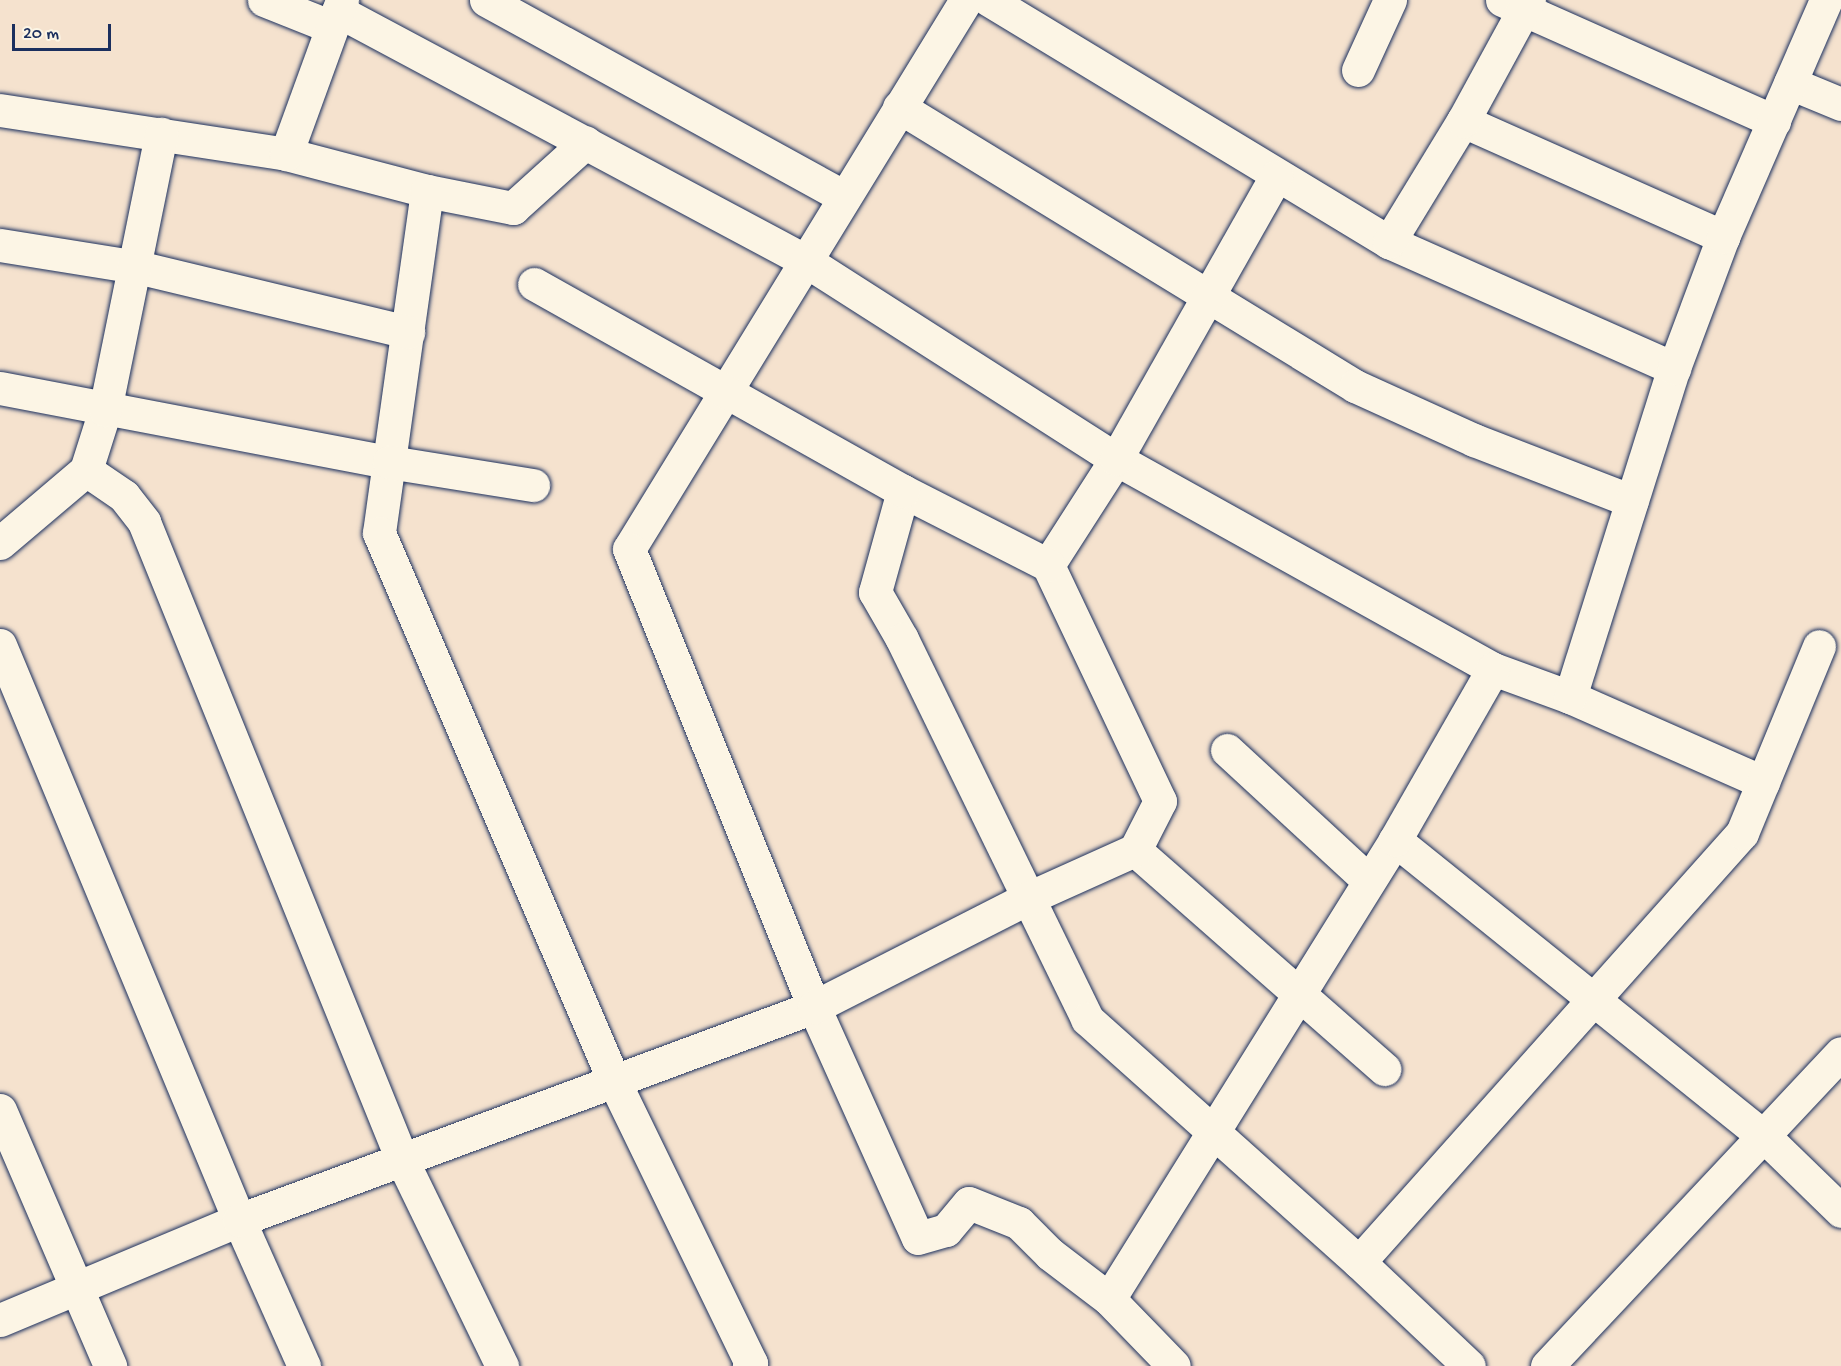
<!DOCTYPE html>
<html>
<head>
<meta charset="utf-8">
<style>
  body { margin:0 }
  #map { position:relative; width:1841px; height:1366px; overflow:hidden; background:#f5e2ce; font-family:"Gochi Hand",sans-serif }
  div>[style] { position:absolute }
  .roads { filter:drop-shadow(0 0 2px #1b2f5e) drop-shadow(0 0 2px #1b2f5e) }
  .minor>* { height:33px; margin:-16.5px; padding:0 16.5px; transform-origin:16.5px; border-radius:16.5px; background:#fcf5e5 }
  span { translate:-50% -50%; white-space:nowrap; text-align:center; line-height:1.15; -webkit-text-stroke:6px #fcf5e5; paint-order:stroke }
  .scale { position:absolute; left:12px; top:24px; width:99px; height:27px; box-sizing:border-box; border:3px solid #1b2f5e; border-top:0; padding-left:8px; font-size:18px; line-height:21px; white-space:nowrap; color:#1b2f5e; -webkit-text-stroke:4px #fcf5e5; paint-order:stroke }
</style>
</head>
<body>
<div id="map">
  <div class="roads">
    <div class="minor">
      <div style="left:264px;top:0;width:73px;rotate:21.7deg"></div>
      <div style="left:486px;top:0;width:409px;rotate:28.8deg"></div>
      <div style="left:966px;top:0;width:644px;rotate:121.54deg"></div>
      <div style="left:629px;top:549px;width:494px;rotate:68deg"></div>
      <div style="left:814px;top:1007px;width:253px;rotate:65.8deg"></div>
      <div style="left:918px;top:1238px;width:29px;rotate:-16deg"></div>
      <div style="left:946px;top:1230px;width:35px;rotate:-50deg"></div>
      <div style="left:969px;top:1203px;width:54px;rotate:21.8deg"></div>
      <div style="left:1019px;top:1223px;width:44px;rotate:45deg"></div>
      <div style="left:1050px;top:1254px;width:74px;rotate:37.3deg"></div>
      <div style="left:1109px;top:1299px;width:93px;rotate:45.9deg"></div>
      <div style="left:989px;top:0;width:468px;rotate:31.2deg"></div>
      <div style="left:1389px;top:242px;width:312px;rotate:23.9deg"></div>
      <div style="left:1502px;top:0;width:298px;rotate:24deg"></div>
      <div style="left:338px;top:11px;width:531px;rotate:28.11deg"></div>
      <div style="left:806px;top:261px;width:368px;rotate:32.6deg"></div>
      <div style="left:1116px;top:459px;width:432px;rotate:29.1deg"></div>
      <div style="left:1493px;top:669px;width:82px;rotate:20deg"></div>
      <div style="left:1570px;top:697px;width:211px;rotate:23.8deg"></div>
      <div style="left:1358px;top:70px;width:77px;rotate:-65.4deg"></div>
      <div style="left:1790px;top:83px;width:55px;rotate:22.4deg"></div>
      <div style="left:899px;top:107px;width:535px;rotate:31.46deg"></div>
      <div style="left:1355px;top:386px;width:131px;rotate:24.4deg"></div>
      <div style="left:1474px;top:440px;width:169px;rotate:21.1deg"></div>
      <div style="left:0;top:110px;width:289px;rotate:8.7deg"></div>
      <div style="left:286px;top:154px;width:146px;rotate:14.7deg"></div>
      <div style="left:427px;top:191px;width:345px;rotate:98deg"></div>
      <div style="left:379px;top:533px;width:596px;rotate:66.79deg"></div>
      <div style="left:614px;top:1081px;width:314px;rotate:64.1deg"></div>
      <div style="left:751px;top:1363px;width:4px;rotate:124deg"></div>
      <div style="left:1463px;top:121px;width:285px;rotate:24deg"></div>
      <div style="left:286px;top:154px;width:164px;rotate:-70deg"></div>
      <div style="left:427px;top:191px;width:88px;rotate:11.2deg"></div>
      <div style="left:513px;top:208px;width:98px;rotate:-42.1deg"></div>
      <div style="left:1389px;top:242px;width:142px;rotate:-58.6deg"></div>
      <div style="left:1463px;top:121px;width:138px;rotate:-61.4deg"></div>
      <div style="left:0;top:245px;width:139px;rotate:9.1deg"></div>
      <div style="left:137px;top:267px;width:279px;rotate:13.5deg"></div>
      <div style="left:0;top:388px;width:396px;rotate:10.8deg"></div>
      <div style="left:389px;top:462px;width:146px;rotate:9.1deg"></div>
      <div style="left:86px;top:470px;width:46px;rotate:34.4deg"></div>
      <div style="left:124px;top:496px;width:33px;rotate:52deg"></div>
      <div style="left:144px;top:522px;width:690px;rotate:67.97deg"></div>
      <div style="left:403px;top:1162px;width:227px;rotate:64.1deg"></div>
      <div style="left:903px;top:491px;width:105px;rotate:105.5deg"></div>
      <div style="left:875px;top:592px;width:54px;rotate:60.1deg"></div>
      <div style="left:902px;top:639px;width:423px;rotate:64deg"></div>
      <div style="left:1087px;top:1019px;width:365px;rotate:41.8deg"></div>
      <div style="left:1359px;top:1262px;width:151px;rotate:43.4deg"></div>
      <div style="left:0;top:543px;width:113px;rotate:-40.3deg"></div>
      <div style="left:86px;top:470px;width:63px;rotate:-72.4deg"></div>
      <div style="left:105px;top:410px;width:282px;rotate:-78.5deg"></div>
      <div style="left:1048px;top:565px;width:126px;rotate:-57.3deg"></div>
      <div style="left:1116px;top:459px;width:325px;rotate:-60.5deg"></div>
      <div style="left:0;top:645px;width:623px;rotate:67.43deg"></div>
      <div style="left:239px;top:1220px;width:160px;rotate:66deg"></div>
      <div style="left:1570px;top:697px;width:345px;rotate:-72.5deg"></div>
      <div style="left:1674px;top:368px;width:140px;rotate:-69.5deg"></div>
      <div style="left:1723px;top:237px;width:258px;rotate:-66.5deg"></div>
      <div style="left:1227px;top:750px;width:192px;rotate:42.7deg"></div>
      <div style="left:1395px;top:840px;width:474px;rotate:38.8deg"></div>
      <div style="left:1765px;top:1137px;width:106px;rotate:44.2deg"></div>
      <div style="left:1135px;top:850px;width:332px;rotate:41.3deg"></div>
      <div style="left:0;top:1110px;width:279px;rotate:66.7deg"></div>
      <div style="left:1359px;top:1262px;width:575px;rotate:-48.24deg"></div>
      <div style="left:1742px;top:833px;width:202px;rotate:-67.6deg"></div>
      <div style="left:1109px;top:1299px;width:541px;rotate:-58.07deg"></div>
      <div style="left:1395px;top:840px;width:197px;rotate:-60.2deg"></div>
      <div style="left:0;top:1320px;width:259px;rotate:-22.7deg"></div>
      <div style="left:239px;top:1220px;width:613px;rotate:-20.33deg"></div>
      <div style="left:814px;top:1007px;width:238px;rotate:-27deg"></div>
      <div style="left:1026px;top:899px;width:120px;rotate:-24.2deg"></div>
      <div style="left:1135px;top:850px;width:55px;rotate:-63deg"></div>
      <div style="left:1160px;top:801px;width:261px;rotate:-115.4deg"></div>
      <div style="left:1048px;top:565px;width:163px;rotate:-153deg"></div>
      <div style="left:903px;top:491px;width:423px;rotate:-150.7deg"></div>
      <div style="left:1547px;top:1366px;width:429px;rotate:-46.8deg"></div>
    </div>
  </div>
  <div class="scale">20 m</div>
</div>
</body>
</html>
